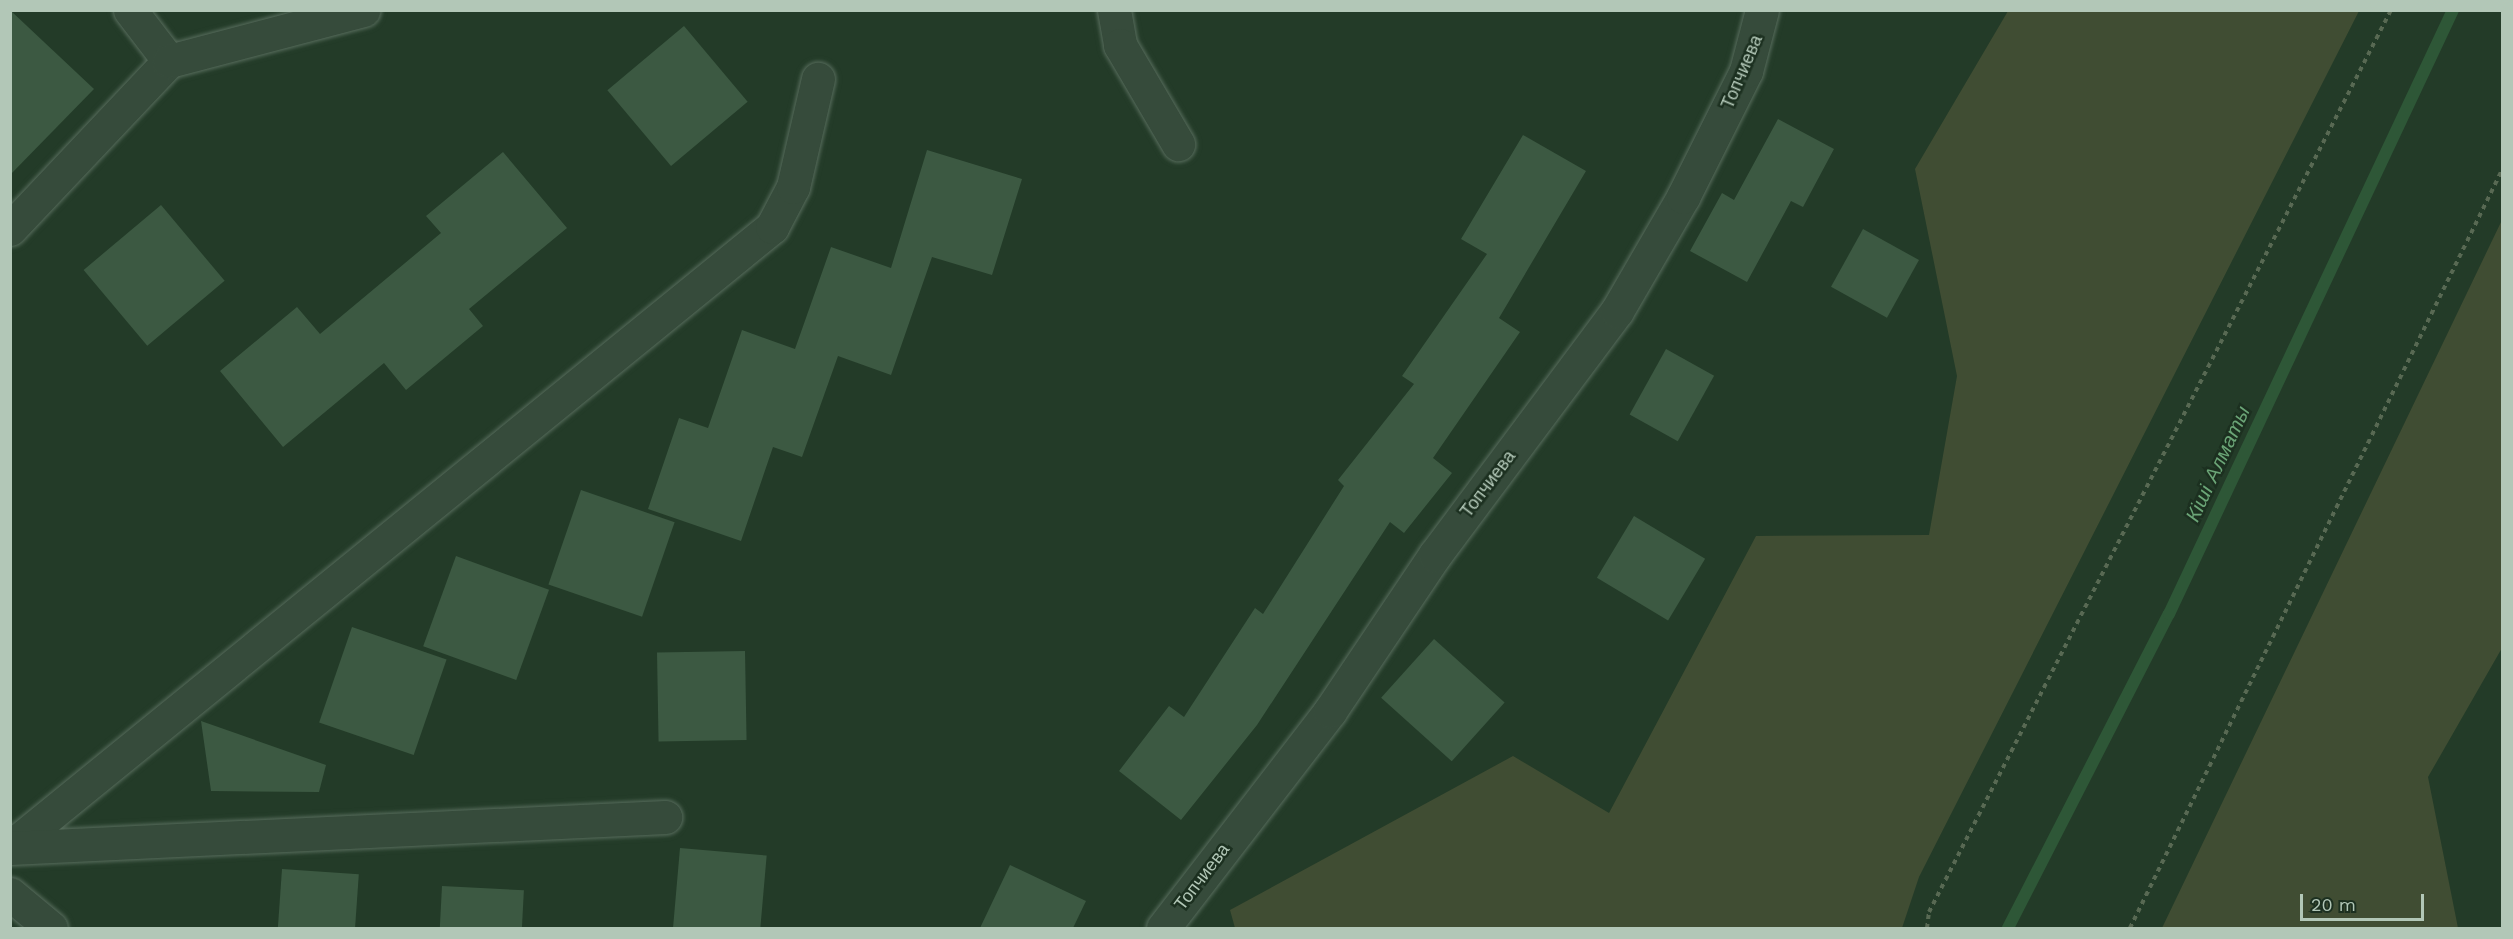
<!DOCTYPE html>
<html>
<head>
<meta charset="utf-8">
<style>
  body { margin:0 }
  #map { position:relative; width:2513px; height:939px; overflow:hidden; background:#233b28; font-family:"Work Sans",sans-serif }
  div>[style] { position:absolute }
  .green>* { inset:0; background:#404d33 }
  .stream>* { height:12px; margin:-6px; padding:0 6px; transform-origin:6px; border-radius:6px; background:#2e5737 }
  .building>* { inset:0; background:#3c5942; transform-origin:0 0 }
  .path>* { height:4px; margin-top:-2px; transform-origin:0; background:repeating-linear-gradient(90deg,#586953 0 4.5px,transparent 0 9px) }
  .roads { filter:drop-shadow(0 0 2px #576c5c) drop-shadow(0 0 2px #576c5c) }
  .minor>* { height:33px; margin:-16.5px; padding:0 16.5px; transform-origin:16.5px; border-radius:16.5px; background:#364b3b }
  span { translate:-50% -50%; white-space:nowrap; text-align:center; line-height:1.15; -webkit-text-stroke:5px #1c3020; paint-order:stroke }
  .street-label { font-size:18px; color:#b2c7b7 }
  .water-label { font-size:20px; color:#6ba577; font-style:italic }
  .frame { position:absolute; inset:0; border:12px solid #b2c7b7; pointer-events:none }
  .scale { position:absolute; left:2300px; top:894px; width:124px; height:27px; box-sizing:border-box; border:3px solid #b2c7b7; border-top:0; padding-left:8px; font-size:18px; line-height:21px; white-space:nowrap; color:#b2c7b7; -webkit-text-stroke:4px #1c3020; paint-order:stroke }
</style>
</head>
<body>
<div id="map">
  <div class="green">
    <div style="clip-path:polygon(2008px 11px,2359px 11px,1919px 877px,1902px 928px,1235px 928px,1230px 910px,1513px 756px,1609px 813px,1756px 536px,1929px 535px,1957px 376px,1915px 169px)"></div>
    <div style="clip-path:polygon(2502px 220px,2502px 648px,2428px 777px,2458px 928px,2162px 928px)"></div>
  </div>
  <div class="stream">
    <div style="left:2008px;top:928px;width:353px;rotate:-62.9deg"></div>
    <div style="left:2169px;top:614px;width:667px;rotate:-64.82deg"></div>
  </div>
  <div class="building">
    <div style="clip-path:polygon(10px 10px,94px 89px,10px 175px)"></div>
    <div style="left:684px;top:26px;width:99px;height:100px;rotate:50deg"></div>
    <div style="clip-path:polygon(1778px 119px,1834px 149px,1803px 207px,1791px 201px,1747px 282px,1690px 251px,1722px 193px,1734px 200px)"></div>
    <div style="clip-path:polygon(1523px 135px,1586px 171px,1499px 318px,1520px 332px,1433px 458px,1452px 473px,1404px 533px,1390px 522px,1257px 725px,1181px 820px,1119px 771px,1169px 706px,1184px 717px,1255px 608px,1263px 614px,1344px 486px,1338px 480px,1414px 384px,1402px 376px,1487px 254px,1461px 239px)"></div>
    <div style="clip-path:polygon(927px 150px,1022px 179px,992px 275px,932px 257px,891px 375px,838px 356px,802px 457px,773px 447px,741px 541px,648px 509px,679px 418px,708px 428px,742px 330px,795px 349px,831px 247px,891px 268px)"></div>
    <div style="clip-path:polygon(503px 152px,567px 228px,469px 309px,483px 326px,406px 390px,384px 363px,283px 447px,220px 371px,297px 307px,320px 334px,441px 233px,426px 216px)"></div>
    <div style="left:161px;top:205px;width:99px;height:101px;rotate:50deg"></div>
    <div style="left:1863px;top:229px;width:64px;height:66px;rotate:29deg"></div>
    <div style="left:1666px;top:349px;width:55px;height:75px;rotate:29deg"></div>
    <div style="left:581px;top:490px;width:99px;height:100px;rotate:19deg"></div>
    <div style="left:1634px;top:516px;width:83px;height:72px;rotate:31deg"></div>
    <div style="left:456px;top:556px;width:99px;height:96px;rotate:20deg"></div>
    <div style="left:352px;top:627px;width:100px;height:101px;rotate:19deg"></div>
    <div style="left:1434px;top:639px;width:95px;height:79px;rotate:42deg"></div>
    <div style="left:745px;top:651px;width:89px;height:88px;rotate:89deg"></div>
    <div style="clip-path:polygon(201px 721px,326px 765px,319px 792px,211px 791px)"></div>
    <div style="left:680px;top:848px;width:87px;height:80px;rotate:5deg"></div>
    <div style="clip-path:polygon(1010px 865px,1086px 901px,1073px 928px,980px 928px)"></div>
    <div style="left:282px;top:869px;width:77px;height:59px;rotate:4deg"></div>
    <div style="left:442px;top:886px;width:82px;height:42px;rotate:3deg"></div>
  </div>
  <div class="path">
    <div style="left:1927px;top:928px;width:16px;rotate:-83deg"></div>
    <div style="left:1929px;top:912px;width:1013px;rotate:-62.88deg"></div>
    <div style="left:2130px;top:928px;width:844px;rotate:-63.86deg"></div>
  </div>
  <div class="roads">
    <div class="minor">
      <div style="left:130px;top:10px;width:64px;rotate:52.6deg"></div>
      <div style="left:1114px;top:10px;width:36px;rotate:80deg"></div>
      <div style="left:1120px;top:45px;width:115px;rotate:59.6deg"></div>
      <div style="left:10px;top:229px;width:231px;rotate:-46.6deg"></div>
      <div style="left:169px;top:61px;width:201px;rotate:-14.7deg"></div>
      <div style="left:13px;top:845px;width:979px;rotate:-39.15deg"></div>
      <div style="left:772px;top:227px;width:45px;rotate:-62.3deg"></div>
      <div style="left:793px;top:187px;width:111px;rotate:-77deg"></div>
      <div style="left:10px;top:848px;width:656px;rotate:-2.71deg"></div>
      <div style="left:10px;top:894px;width:53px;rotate:39.7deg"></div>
      <div style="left:1163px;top:928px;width:274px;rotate:-52.4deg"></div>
      <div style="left:1330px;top:711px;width:188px;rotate:-56.1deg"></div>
      <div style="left:1435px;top:555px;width:304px;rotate:-53.3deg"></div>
      <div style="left:1617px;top:311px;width:132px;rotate:-59.9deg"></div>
      <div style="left:1683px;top:197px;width:141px;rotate:-63.4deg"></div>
      <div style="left:1746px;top:71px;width:63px;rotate:-75.3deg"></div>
    </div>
  </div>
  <div class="street-label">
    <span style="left:1742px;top:72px;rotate:-67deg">Топчиева</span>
    <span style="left:1488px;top:484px;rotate:-53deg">Топчиева</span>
    <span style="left:1202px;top:877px;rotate:-53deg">Топчиева</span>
  </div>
  <div class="water-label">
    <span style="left:2218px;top:464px;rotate:-65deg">Кіші Алматы</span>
  </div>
  <div class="frame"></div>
  <div class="scale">20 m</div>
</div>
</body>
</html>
